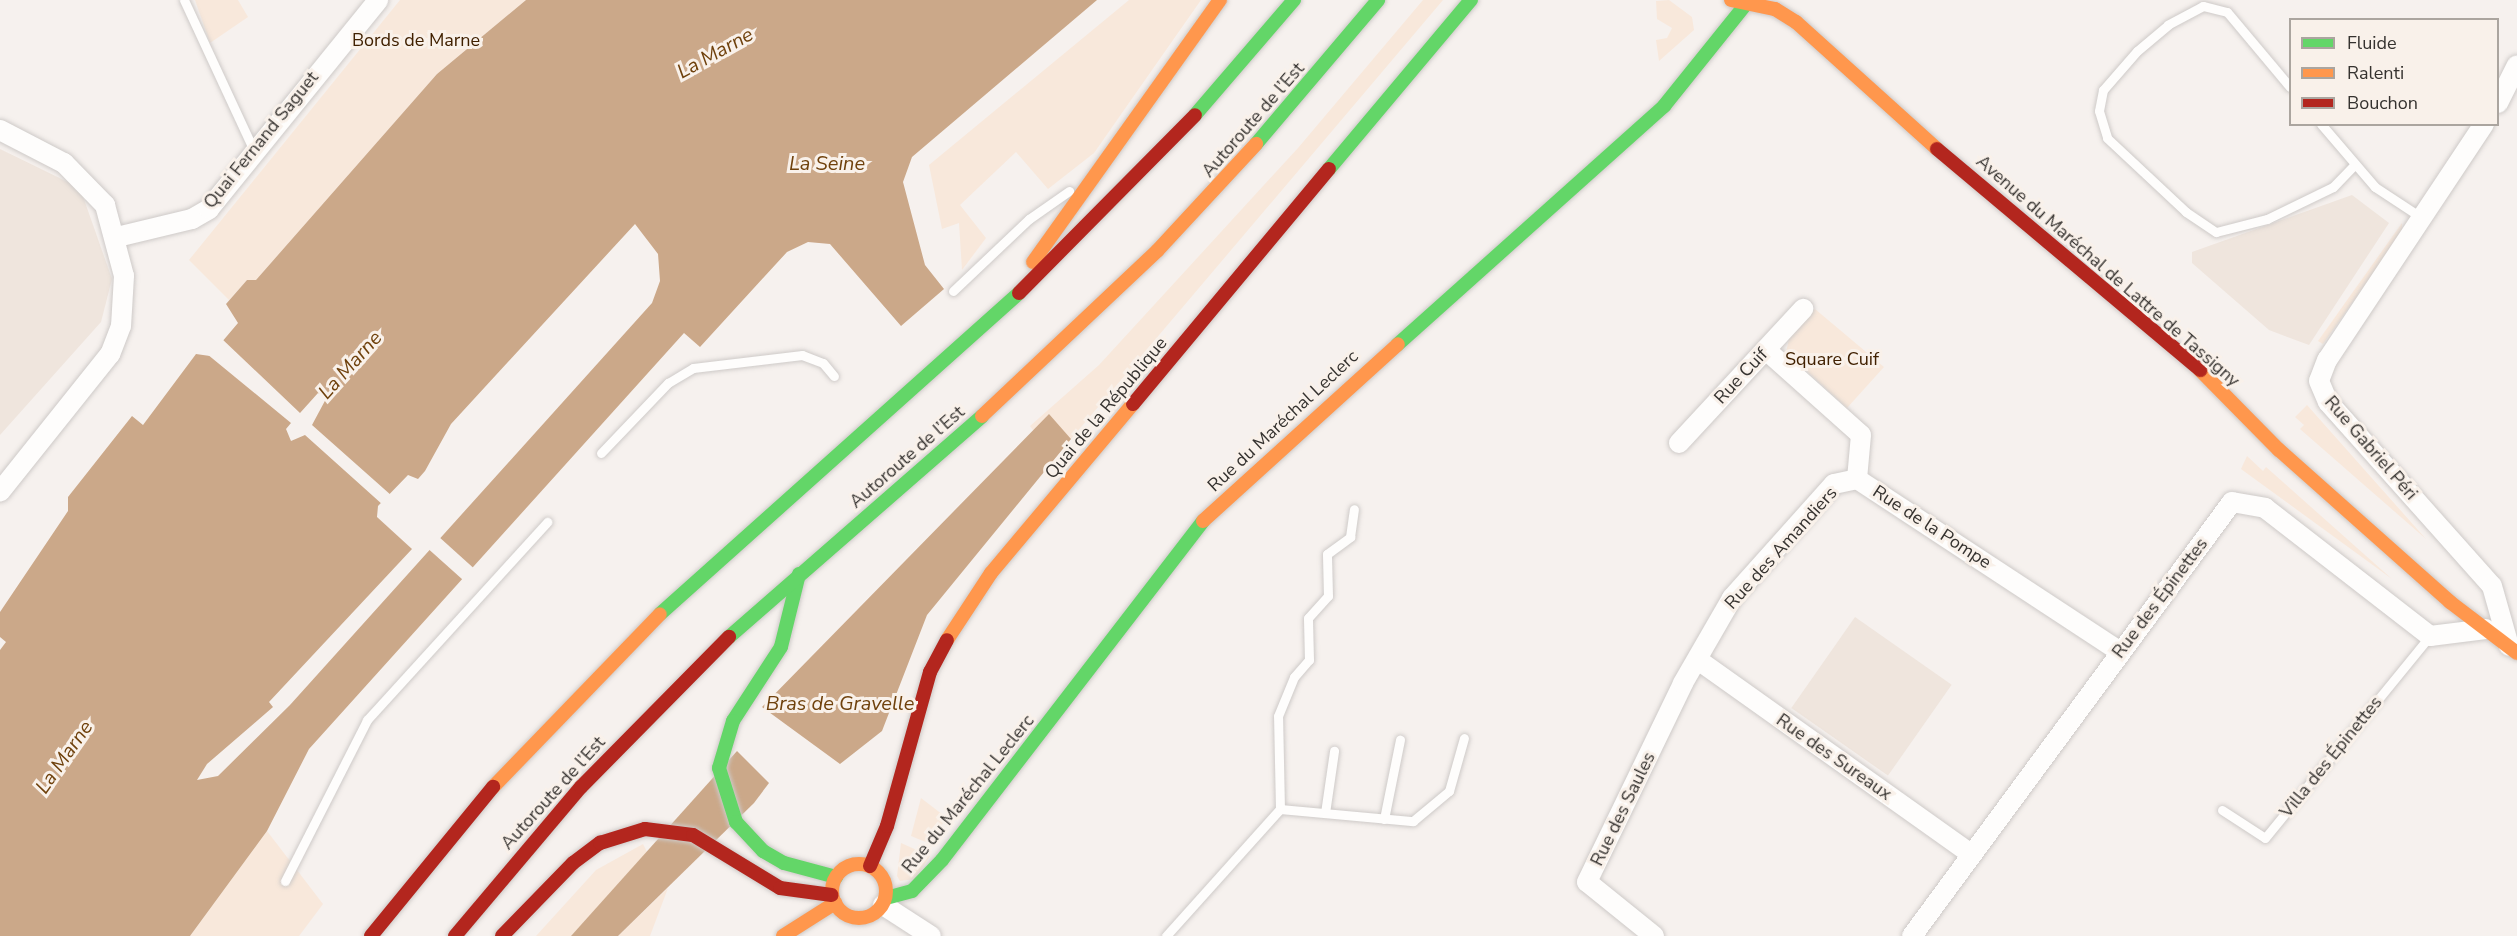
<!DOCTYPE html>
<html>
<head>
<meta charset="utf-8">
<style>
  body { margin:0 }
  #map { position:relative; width:2517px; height:936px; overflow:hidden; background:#f6f1ee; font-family:"Nunito Sans",sans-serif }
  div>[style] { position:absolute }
  .built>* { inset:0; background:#efe5dd; transform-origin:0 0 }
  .green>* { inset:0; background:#f8e8db }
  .water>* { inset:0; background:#cba889 }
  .pier>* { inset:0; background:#f6f1ee; transform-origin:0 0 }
  .roads { filter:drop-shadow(0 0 2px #cecac8) drop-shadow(0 0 2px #cecac8) }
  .lane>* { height:9px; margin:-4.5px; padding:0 4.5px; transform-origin:4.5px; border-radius:4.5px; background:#fefdfc }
  .street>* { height:20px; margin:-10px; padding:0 10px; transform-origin:10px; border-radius:10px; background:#fefdfc }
  .fast>* { height:14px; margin:-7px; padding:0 7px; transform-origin:7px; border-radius:7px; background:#63d668 }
  .slow>* { height:14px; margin:-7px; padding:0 7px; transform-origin:7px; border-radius:7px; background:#ff974d }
  .slow>.ring { margin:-7px; padding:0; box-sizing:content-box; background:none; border:14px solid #ff974d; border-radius:50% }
  .jam>* { height:14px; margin:-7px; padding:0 7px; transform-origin:7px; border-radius:7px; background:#b3261e }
  span { translate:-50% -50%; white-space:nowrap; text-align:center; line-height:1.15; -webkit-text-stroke:6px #f9f1ea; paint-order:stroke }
  .park-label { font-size:18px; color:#402000 }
  .street-label { font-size:18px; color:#35322f }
  .water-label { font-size:20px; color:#6f410c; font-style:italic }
  .legend { position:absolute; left:2289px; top:18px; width:210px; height:108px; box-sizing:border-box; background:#f9f1ea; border:2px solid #aba59f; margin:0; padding:8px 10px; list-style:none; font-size:18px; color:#35322f }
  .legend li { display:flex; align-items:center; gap:12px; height:30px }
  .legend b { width:30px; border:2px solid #aba59f }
</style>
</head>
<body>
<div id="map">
  <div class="built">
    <div style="clip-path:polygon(0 149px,80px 188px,112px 279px,101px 322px,0 435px)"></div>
    <div style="clip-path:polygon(2352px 195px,2389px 223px,2309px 345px,2269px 330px,2192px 263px,2192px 252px)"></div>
    <div style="left:1855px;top:617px;width:118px;height:111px;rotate:35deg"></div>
  </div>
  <div class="green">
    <div style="clip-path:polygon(195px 0,238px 0,248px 17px,210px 43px)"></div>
    <div style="clip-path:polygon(400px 0,526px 0,437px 74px,256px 280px,247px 280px,229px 300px,189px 260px)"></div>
    <div style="clip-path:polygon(1129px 0,1201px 0,1094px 153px,1048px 189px,1016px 152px,960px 205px,986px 238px,962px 270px,959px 223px,942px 229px,929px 165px)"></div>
    <div style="clip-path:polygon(1423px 0,1443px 0,1054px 459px,1030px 426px,1099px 365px,1298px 148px)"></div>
    <div style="clip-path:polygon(1669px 0,1692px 17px,1694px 30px,1659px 61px,1656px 40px,1667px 38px,1672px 28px,1657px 19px,1656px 1px)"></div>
    <div style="clip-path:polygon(2402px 223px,2402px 232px,2323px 344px,2318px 341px)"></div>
    <div style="clip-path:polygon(1815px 309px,1884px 367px,1847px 408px,1786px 352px,1790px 335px)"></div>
    <div style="clip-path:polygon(2307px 405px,2426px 539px,2300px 429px,2304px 425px,2295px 417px)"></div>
    <div style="clip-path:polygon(2247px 456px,2263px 471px,2266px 467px,2392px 579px,2241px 469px)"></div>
    <div style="clip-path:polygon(921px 798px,947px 818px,928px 843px,911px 836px)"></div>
    <div style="clip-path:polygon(267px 831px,323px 904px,299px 936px,190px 936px)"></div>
    <div style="clip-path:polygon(901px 843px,930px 856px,915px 879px,900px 881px,897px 876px)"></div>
    <div style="clip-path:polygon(643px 844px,647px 852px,571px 936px,536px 936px,596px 870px)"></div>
    <div style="clip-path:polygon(668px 888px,650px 936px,618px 936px)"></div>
  </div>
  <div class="water">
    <div style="clip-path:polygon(evenodd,526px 0,1097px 0,912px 157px,903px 182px,925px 265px,944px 289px,901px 326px,830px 244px,808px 242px,787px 252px,700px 347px,684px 333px,309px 749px,267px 831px,190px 936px,0 936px,0 650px,6px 642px,0 637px,0 612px,68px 511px,68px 497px,132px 416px,143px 425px,196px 354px,210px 356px,238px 323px,226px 304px,247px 280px,256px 280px,437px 74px,526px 0,635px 224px,658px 254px,660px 281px,652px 303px,290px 705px,218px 776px,197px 780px,207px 764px,273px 707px,269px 702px,412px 549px,377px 517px,378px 506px,408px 475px,418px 479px,425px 471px,451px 424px,635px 224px)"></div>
    <div style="clip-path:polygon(1049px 414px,1071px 439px,927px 615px,882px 731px,840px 764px,762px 707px)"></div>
    <div style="clip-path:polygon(737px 751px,769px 783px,754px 803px,618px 936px,571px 936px)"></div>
  </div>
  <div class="pier">
    <div style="clip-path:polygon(221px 338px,300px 413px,318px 393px,327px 397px,312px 425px,392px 496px,383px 505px,305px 435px,291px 441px,286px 429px,291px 423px,207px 354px)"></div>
    <div style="left:438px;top:536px;width:50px;height:16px;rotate:42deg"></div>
  </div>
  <div class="roads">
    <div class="lane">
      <div style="left:184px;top:0;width:166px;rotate:65.1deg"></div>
      <div style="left:2290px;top:87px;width:98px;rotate:-130deg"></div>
      <div style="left:2227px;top:12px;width:25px;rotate:-166deg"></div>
      <div style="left:2203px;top:6px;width:40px;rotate:152deg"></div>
      <div style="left:2168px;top:25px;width:40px;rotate:140deg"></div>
      <div style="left:2137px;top:51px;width:52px;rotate:131.1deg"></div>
      <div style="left:2103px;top:90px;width:21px;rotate:101deg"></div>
      <div style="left:2099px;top:111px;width:28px;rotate:73deg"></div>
      <div style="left:2107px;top:138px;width:108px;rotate:43.1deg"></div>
      <div style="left:2186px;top:212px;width:36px;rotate:34deg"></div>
      <div style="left:2216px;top:232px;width:53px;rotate:-14.3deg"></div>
      <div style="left:2267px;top:219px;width:73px;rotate:-25.9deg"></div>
      <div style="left:2333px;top:187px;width:30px;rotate:-46deg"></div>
      <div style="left:2321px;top:124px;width:83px;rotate:49.4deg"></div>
      <div style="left:2375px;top:187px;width:56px;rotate:33.4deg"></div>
      <div style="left:953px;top:291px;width:105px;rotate:-43.5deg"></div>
      <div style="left:1029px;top:219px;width:49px;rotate:-35deg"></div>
      <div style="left:601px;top:453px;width:97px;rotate:-46.3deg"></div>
      <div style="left:668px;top:383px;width:29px;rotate:-31deg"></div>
      <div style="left:693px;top:368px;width:110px;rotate:-6.8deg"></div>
      <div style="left:802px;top:355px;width:22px;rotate:21deg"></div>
      <div style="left:823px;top:363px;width:17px;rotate:50deg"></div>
      <div style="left:1280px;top:809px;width:134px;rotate:5.2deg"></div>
      <div style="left:1413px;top:821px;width:47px;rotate:-39.8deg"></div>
      <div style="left:1449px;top:791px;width:55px;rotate:-74.2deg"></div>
      <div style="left:2222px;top:810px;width:51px;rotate:33.1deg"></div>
      <div style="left:2265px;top:838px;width:261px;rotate:-50.8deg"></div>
      <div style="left:1325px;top:813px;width:63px;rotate:-81.7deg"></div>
      <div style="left:1384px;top:819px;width:81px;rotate:-78.6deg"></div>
      <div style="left:285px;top:881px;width:181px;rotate:-63deg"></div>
      <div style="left:367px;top:720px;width:268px;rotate:-47.7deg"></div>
      <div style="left:1166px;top:936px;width:171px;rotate:-48.1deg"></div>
      <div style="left:1280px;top:809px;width:93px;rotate:-91.2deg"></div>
      <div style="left:1278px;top:716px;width:42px;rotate:-67.7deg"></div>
      <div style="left:1294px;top:677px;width:23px;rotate:-49deg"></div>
      <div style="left:1309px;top:660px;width:42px;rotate:-91.4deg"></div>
      <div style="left:1308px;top:618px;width:30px;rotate:-48deg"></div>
      <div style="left:1328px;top:596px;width:42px;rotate:-91.4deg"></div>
      <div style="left:1327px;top:554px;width:29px;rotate:-36deg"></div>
      <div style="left:1350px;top:537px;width:28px;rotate:-82deg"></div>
    </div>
    <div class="street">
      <div style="left:2498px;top:103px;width:42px;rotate:-63.4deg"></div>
      <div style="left:2484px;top:124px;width:283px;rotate:123.6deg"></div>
      <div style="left:2327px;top:360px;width:22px;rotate:111deg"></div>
      <div style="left:2319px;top:381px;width:23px;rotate:67deg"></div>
      <div style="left:2328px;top:402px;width:246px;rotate:48.3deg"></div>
      <div style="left:2492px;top:586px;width:62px;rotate:74.2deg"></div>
      <div style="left:0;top:130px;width:72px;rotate:27.3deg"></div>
      <div style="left:64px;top:163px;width:59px;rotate:45.7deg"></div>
      <div style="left:105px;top:205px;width:73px;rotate:75deg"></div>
      <div style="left:124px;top:276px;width:50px;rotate:93.4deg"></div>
      <div style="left:121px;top:326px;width:30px;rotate:111deg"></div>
      <div style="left:110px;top:354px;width:176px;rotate:128.6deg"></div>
      <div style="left:117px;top:237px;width:77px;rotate:-13.5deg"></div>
      <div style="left:192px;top:219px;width:20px;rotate:-30deg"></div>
      <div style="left:209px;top:209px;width:269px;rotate:-51deg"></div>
      <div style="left:1766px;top:350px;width:127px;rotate:41.8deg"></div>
      <div style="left:1861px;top:435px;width:44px;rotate:95.2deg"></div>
      <div style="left:1857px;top:479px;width:315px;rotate:33.3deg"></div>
      <div style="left:1679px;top:443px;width:183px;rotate:-47.2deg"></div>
      <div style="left:1698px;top:660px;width:335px;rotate:35.4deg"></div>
      <div style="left:883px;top:905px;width:57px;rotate:32.9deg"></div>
      <div style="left:1654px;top:936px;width:86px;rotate:-141.1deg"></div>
      <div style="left:1587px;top:882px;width:221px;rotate:-64.2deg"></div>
      <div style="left:1683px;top:683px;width:98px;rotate:-60deg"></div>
      <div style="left:1732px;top:598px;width:153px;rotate:-48.2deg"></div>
      <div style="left:1834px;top:484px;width:24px;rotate:-12deg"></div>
      <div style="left:1912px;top:936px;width:539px;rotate:-53.6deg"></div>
      <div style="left:2232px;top:502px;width:34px;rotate:10deg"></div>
      <div style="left:2265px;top:508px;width:209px;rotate:37.8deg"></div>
      <div style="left:2430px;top:636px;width:56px;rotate:-7.1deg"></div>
    </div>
    <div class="fast">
      <div style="left:1195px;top:115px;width:152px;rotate:-49.3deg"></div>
      <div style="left:1256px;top:144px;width:189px;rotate:-49.7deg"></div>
      <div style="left:1329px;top:169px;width:221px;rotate:-50deg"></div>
      <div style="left:1398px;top:344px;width:357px;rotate:-41.8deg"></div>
      <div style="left:1664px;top:106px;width:131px;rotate:-51.2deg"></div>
      <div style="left:799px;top:574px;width:75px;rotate:103.9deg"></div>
      <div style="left:781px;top:647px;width:88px;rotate:123deg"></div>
      <div style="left:733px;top:721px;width:49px;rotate:106.6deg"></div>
      <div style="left:719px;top:768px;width:57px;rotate:72.5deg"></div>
      <div style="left:736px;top:822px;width:40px;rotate:47deg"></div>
      <div style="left:763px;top:851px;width:24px;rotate:30deg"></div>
      <div style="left:784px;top:863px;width:54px;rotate:15.1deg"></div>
      <div style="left:660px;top:614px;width:482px;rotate:-41.8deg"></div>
      <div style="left:729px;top:637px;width:336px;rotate:-41.1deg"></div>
      <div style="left:886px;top:898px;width:27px;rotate:-15deg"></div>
      <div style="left:912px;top:891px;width:43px;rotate:-45.9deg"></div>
      <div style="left:942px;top:860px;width:428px;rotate:-52.4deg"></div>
    </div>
    <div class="slow">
      <div style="left:1731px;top:0;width:45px;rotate:11.6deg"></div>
      <div style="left:1775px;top:9px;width:25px;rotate:32deg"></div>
      <div style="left:1796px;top:22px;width:190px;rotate:42deg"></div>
      <div style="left:1033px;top:262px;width:322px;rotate:-54.5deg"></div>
      <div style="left:2200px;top:370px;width:112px;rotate:45.4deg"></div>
      <div style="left:2279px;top:450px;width:229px;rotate:41.6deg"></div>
      <div style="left:2450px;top:602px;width:84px;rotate:37.3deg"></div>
      <div style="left:982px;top:416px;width:241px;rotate:-43.3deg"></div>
      <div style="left:1157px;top:251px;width:146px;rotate:-47.2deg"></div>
      <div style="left:1203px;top:521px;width:263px;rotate:-42.2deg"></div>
      <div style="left:947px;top:640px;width:80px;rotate:-56.7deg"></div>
      <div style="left:991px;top:573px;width:221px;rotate:-50deg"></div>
      <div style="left:493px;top:787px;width:240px;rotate:-46deg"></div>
      <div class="ring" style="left:832px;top:864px;width:40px;height:40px"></div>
      <div style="left:783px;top:936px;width:62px;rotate:-32.4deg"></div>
    </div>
    <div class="jam">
      <div style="left:1937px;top:149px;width:344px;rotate:40deg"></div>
      <div style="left:1019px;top:293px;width:250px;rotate:-45.3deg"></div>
      <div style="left:1133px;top:404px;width:306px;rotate:-50.2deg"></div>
      <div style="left:870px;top:866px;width:43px;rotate:-67deg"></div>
      <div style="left:887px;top:826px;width:160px;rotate:-74.4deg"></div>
      <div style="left:930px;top:672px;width:36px;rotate:-62deg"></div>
      <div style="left:371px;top:936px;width:193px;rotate:-50.7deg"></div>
      <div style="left:455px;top:936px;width:195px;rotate:-49.8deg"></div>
      <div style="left:581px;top:787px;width:211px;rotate:-45.4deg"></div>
      <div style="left:502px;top:936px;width:102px;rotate:-45.8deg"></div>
      <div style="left:573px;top:863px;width:34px;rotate:-37deg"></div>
      <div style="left:600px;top:843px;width:47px;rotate:-17.3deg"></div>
      <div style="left:645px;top:829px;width:48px;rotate:7.1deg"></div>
      <div style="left:693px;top:835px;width:102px;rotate:31.3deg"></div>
      <div style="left:780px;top:888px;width:52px;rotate:7.7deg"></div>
    </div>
  </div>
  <div class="park-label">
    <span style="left:416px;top:40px">Bords de Marne</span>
    <span style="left:1832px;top:359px">Square Cuif</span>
  </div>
  <div class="street-label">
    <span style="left:1253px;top:120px;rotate:-49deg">Autoroute de l’Est</span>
    <span style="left:261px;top:140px;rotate:-51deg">Quai Fernand Saguet</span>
    <span style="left:2108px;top:271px;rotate:41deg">Avenue du Maréchal de Lattre de Tassigny</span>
    <span style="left:1741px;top:376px;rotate:-47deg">Rue Cuif</span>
    <span style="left:1106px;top:408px;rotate:-50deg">Quai de la République</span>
    <span style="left:1283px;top:421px;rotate:-43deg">Rue du Maréchal Leclerc</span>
    <span style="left:2371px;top:448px;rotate:49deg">Rue Gabriel Péri</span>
    <span style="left:907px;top:457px;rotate:-41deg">Autoroute de l’Est</span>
    <span style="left:1932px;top:527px;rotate:33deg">Rue de la Pompe</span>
    <span style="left:1781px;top:548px;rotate:-48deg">Rue des Amandiers</span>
    <span style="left:2160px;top:598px;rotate:-53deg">Rue des Épinettes</span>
    <span style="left:1834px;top:757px;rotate:35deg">Rue des Sureaux</span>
    <span style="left:2331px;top:757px;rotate:-51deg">Villa des Épinettes</span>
    <span style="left:553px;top:793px;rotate:-48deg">Autoroute de l’Est</span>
    <span style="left:968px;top:794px;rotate:-51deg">Rue du Maréchal Leclerc</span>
    <span style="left:1623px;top:809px;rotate:-64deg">Rue des Saules</span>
  </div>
  <div class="water-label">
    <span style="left:715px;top:53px;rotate:-29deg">La Marne</span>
    <span style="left:827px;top:163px">La Seine</span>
    <span style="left:350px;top:365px;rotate:-48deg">La Marne</span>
    <span style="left:840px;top:703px">Bras de Gravelle</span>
    <span style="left:64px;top:757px;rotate:-55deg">La Marne</span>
  </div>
  <ul class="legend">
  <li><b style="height:8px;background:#63d668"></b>Fluide</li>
  <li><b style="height:8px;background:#ff974d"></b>Ralenti</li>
  <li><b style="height:8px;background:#b3261e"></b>Bouchon</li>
  </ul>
</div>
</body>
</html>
